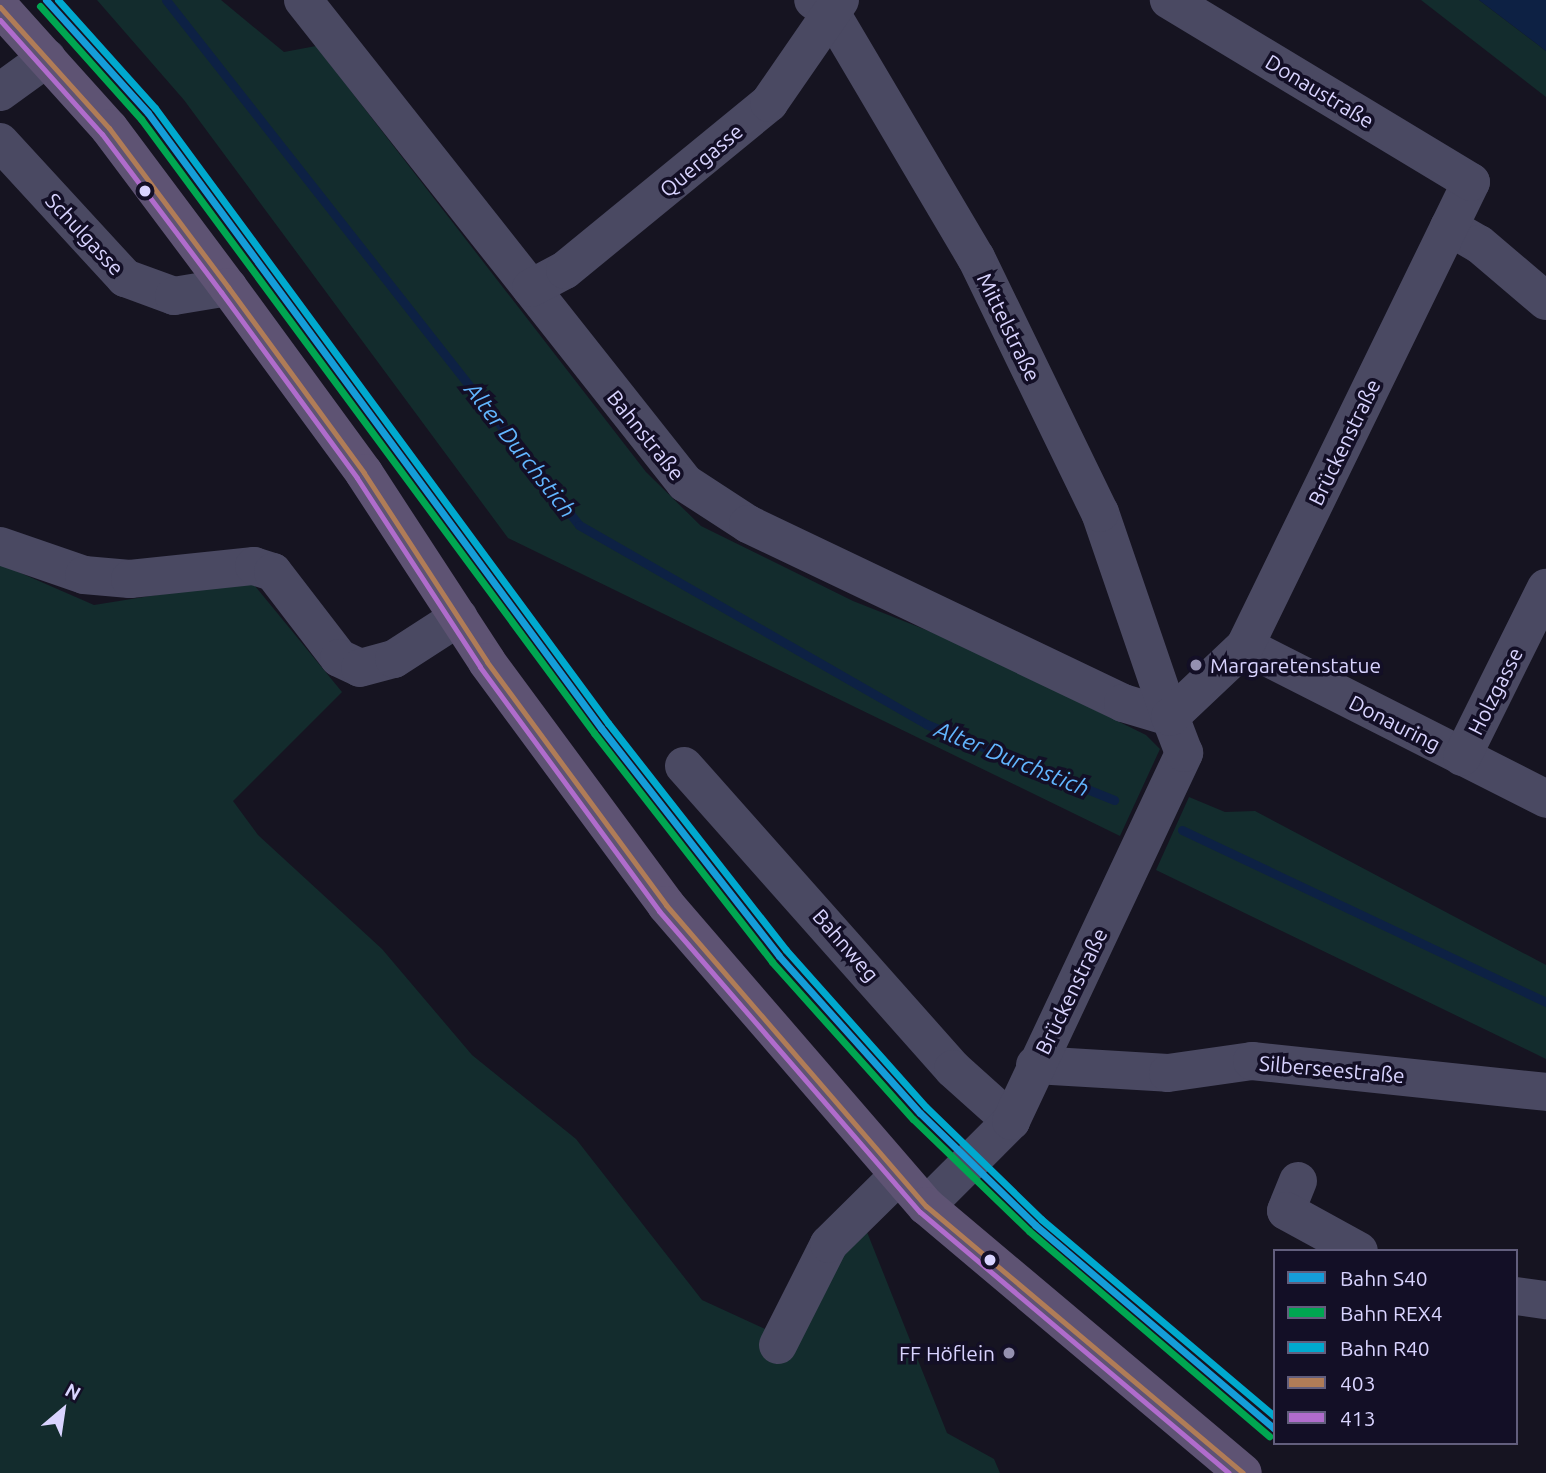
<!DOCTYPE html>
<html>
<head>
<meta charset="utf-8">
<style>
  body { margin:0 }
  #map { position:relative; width:1546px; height:1473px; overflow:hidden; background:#161421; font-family:Ubuntu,sans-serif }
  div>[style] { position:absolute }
  .green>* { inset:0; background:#132c2d }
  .water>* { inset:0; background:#0d2144 }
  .stream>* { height:9px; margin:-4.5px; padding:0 4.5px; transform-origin:4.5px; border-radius:4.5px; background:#0d2144 }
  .minor>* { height:38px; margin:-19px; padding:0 19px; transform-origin:19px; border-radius:19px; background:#4a4962 }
  .major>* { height:38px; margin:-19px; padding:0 19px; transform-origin:19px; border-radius:19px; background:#5e5373 }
  .bus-1>* { height:5px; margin:-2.5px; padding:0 2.5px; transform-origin:2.5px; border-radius:2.5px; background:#b07c57 }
  .bus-2>* { height:5px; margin:-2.5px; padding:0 2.5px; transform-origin:2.5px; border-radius:2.5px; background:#b06ccc }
  .rail-1>* { height:7px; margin:-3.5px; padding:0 3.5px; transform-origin:3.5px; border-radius:3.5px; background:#159dd9 }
  .rail-2>* { height:7px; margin:-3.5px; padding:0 3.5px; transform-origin:3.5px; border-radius:3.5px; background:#00a651 }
  .rail-3>* { height:7px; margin:-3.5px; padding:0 3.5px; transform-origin:3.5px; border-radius:3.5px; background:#00a9ce }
  .dots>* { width:19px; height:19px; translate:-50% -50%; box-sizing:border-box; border:4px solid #130f26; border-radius:50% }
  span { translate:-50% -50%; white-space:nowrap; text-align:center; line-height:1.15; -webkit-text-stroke:7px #130f26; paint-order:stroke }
  .street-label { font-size:21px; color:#d9d4ff }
  .poi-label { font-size:21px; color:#d9d4ff }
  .left { translate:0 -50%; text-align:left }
  .right { translate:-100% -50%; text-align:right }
  .water-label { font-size:23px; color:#62b6ff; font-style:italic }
  .legend { position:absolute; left:1273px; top:1249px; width:245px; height:196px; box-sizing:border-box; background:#130f26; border:2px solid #625e7d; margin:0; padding:9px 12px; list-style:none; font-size:21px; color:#d9d4ff }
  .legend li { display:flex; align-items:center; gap:14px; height:35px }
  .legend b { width:35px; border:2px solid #625e7d }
  .north { position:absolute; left:28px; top:1375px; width:70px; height:70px; -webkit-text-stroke:5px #130f26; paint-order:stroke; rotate:29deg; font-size:19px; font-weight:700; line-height:28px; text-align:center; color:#d9d4ff }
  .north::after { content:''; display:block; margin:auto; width:24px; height:32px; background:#d9d4ff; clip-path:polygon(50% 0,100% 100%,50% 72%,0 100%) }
</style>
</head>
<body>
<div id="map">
  <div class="green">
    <div style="clip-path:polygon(97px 0,221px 0,284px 52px,316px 46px,646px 472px,701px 526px,853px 601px,954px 641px,1146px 735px,1160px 749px,1120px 836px,508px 538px,184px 100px)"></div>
    <div style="clip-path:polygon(1421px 0,1479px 0,1537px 44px,1546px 51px,1546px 97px)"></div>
    <div style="clip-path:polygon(0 564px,94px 605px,250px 580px,342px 692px,233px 801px,258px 835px,382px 949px,472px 1055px,576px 1139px,702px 1300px,798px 1344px,845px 1248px,865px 1227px,947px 1433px,994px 1459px,1000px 1473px,0 1473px)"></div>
    <div style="clip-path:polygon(1189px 797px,1225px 812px,1255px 811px,1546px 965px,1546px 1059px,1156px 870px)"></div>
  </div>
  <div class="water">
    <div style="clip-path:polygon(1479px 0,1546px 0,1546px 51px,1537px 44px)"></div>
  </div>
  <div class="stream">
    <div style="left:166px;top:0;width:668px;rotate:51.81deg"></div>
    <div style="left:579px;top:525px;width:400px;rotate:29.8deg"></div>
    <div style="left:926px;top:724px;width:203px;rotate:22deg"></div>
    <div style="left:1182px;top:830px;width:403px;rotate:25.3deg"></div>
  </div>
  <div class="minor">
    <div style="left:303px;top:0;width:616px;rotate:51.66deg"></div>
    <div style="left:685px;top:483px;width:75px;rotate:33.1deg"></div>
    <div style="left:748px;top:524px;width:416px;rotate:25.5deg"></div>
    <div style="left:1123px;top:703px;width:49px;rotate:16.6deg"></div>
    <div style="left:1170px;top:717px;width:216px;rotate:-108.9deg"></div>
    <div style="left:1100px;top:513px;width:284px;rotate:-115.9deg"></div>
    <div style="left:976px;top:258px;width:285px;rotate:-120.6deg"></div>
    <div style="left:831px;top:13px;width:22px;rotate:-144deg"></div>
    <div style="left:0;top:92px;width:58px;rotate:-35.9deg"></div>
    <div style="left:0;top:142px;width:185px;rotate:47.4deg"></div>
    <div style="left:125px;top:278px;width:52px;rotate:20.2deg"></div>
    <div style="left:174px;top:296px;width:55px;rotate:-9.5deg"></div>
    <div style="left:1449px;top:227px;width:34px;rotate:30deg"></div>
    <div style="left:1479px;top:244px;width:88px;rotate:40.4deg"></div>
    <div style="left:531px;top:288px;width:38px;rotate:-28deg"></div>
    <div style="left:565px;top:270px;width:264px;rotate:-39.3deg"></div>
    <div style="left:769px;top:103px;width:125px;rotate:-55.4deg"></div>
    <div style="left:0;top:546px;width:89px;rotate:19deg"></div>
    <div style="left:84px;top:575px;width:46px;rotate:5deg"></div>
    <div style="left:130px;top:579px;width:125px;rotate:-6deg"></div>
    <div style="left:254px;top:566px;width:20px;rotate:18deg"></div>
    <div style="left:273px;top:572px;width:108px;rotate:52.5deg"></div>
    <div style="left:339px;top:658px;width:23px;rotate:25deg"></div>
    <div style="left:360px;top:668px;width:35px;rotate:-15deg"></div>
    <div style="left:394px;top:659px;width:77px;rotate:-32.9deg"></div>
    <div style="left:1245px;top:646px;width:338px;rotate:26.9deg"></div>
    <div style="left:1462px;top:757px;width:189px;rotate:-63.6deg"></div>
    <div style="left:684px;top:766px;width:405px;rotate:48.4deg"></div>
    <div style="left:953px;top:1069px;width:78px;rotate:41.9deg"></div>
    <div style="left:1035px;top:1065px;width:133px;rotate:3.4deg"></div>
    <div style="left:1168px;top:1073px;width:85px;rotate:-8.1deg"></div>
    <div style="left:1252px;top:1061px;width:296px;rotate:6deg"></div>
    <div style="left:1298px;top:1181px;width:32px;rotate:112deg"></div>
    <div style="left:1286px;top:1211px;width:83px;rotate:28.7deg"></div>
    <div style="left:926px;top:1206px;width:120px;rotate:-45deg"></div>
    <div style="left:1011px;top:1121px;width:407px;rotate:-64.8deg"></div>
    <div style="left:1184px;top:753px;width:39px;rotate:-111deg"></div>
    <div style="left:1170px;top:717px;width:103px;rotate:-43.4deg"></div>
    <div style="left:1245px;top:646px;width:516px;rotate:-64.03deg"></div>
    <div style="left:1471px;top:182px;width:353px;rotate:-148.9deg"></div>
    <div style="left:1516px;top:1296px;width:30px;rotate:8deg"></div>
    <div style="left:778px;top:1345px;width:113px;rotate:-63.2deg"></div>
    <div style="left:829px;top:1244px;width:97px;rotate:-44.6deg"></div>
  </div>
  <div class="major">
    <div style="left:0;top:7px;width:163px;rotate:48deg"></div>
    <div style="left:109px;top:128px;width:199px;rotate:53.2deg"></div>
    <div style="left:228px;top:287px;width:230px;rotate:53.8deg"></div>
    <div style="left:364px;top:473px;width:225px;rotate:56.9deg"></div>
    <div style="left:487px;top:662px;width:302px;rotate:53.6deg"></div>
    <div style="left:666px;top:905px;width:398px;rotate:49.2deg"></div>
    <div style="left:926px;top:1206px;width:414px;rotate:40.1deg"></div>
  </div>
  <div class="bus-1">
    <div style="left:0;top:7px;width:163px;rotate:48deg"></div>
    <div style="left:109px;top:128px;width:199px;rotate:53.2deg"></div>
    <div style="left:228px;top:287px;width:230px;rotate:53.8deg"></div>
    <div style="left:364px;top:473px;width:225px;rotate:56.9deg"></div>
    <div style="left:487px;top:662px;width:302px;rotate:53.6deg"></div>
    <div style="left:666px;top:905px;width:398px;rotate:49.2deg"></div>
    <div style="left:926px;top:1206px;width:414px;rotate:40.1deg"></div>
  </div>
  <div class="bus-2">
    <div style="left:0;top:20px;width:153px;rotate:48.2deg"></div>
    <div style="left:102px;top:134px;width:198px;rotate:53deg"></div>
    <div style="left:221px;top:292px;width:230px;rotate:53.8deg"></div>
    <div style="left:357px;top:478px;width:225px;rotate:56.9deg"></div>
    <div style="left:480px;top:667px;width:303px;rotate:53.7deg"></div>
    <div style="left:659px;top:911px;width:398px;rotate:49.1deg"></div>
    <div style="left:920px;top:1212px;width:404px;rotate:40.2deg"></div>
  </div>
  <div class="rail-1">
    <div style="left:46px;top:0;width:152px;rotate:47.9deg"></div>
    <div style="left:148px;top:113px;width:764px;rotate:53.63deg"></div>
    <div style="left:601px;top:728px;width:289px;rotate:52deg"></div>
    <div style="left:779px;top:956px;width:211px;rotate:48.1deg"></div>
    <div style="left:920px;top:1113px;width:161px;rotate:44.2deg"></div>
    <div style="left:1035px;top:1225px;width:315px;rotate:40.4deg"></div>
  </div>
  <div class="rail-2">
    <div style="left:40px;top:6px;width:152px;rotate:48.2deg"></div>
    <div style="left:141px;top:119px;width:763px;rotate:53.58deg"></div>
    <div style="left:594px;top:733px;width:290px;rotate:52.1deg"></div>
    <div style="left:772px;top:962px;width:211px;rotate:48.1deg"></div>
    <div style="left:913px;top:1119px;width:161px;rotate:44deg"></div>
    <div style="left:1029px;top:1231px;width:316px;rotate:40.5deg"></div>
  </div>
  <div class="rail-3">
    <div style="left:58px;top:0;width:145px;rotate:48.1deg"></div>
    <div style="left:155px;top:108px;width:764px;rotate:53.63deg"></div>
    <div style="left:608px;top:723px;width:288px;rotate:51.9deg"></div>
    <div style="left:786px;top:950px;width:210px;rotate:48.3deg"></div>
    <div style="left:926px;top:1107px;width:161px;rotate:44.2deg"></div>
    <div style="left:1041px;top:1219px;width:307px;rotate:40.2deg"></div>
  </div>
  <div class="dots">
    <div style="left:145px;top:191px;background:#d9d4ff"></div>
    <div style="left:1196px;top:665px;background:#9591b1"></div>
    <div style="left:990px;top:1260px;background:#d9d4ff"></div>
    <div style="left:1009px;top:1353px;background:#9591b1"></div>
  </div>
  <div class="street-label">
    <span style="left:1320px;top:91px;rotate:31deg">Donaustraße</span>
    <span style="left:701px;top:160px;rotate:-40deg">Quergasse</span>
    <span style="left:85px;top:234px;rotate:47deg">Schulgasse</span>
    <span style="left:1009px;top:327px;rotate:64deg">Mittelstraße</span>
    <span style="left:646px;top:435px;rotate:51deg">Bahnstraße</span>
    <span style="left:1344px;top:442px;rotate:-64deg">Brückenstraße</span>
    <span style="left:1495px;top:691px;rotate:-63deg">Holzgasse</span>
    <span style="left:1395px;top:723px;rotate:27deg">Donauring</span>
    <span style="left:846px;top:945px;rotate:49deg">Bahnweg</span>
    <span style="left:1071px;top:991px;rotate:-64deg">Brückenstraße</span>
    <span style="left:1332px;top:1069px;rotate:5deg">Silberseestraße</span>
  </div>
  <div class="poi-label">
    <span class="left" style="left:1210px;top:665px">Margaretenstatue</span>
    <span class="right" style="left:995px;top:1353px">FF Höflein</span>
  </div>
  <div class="water-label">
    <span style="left:520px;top:450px;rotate:52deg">Alter Durchstich</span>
    <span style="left:1012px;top:759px;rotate:22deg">Alter Durchstich</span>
  </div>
  <ul class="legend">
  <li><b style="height:9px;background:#159dd9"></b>Bahn S40</li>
  <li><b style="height:9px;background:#00a651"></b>Bahn REX4</li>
  <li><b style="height:9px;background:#00a9ce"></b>Bahn R40</li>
  <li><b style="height:9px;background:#b07c57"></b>403</li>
  <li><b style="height:9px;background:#b06ccc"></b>413</li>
  </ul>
  <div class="north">N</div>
</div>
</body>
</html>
